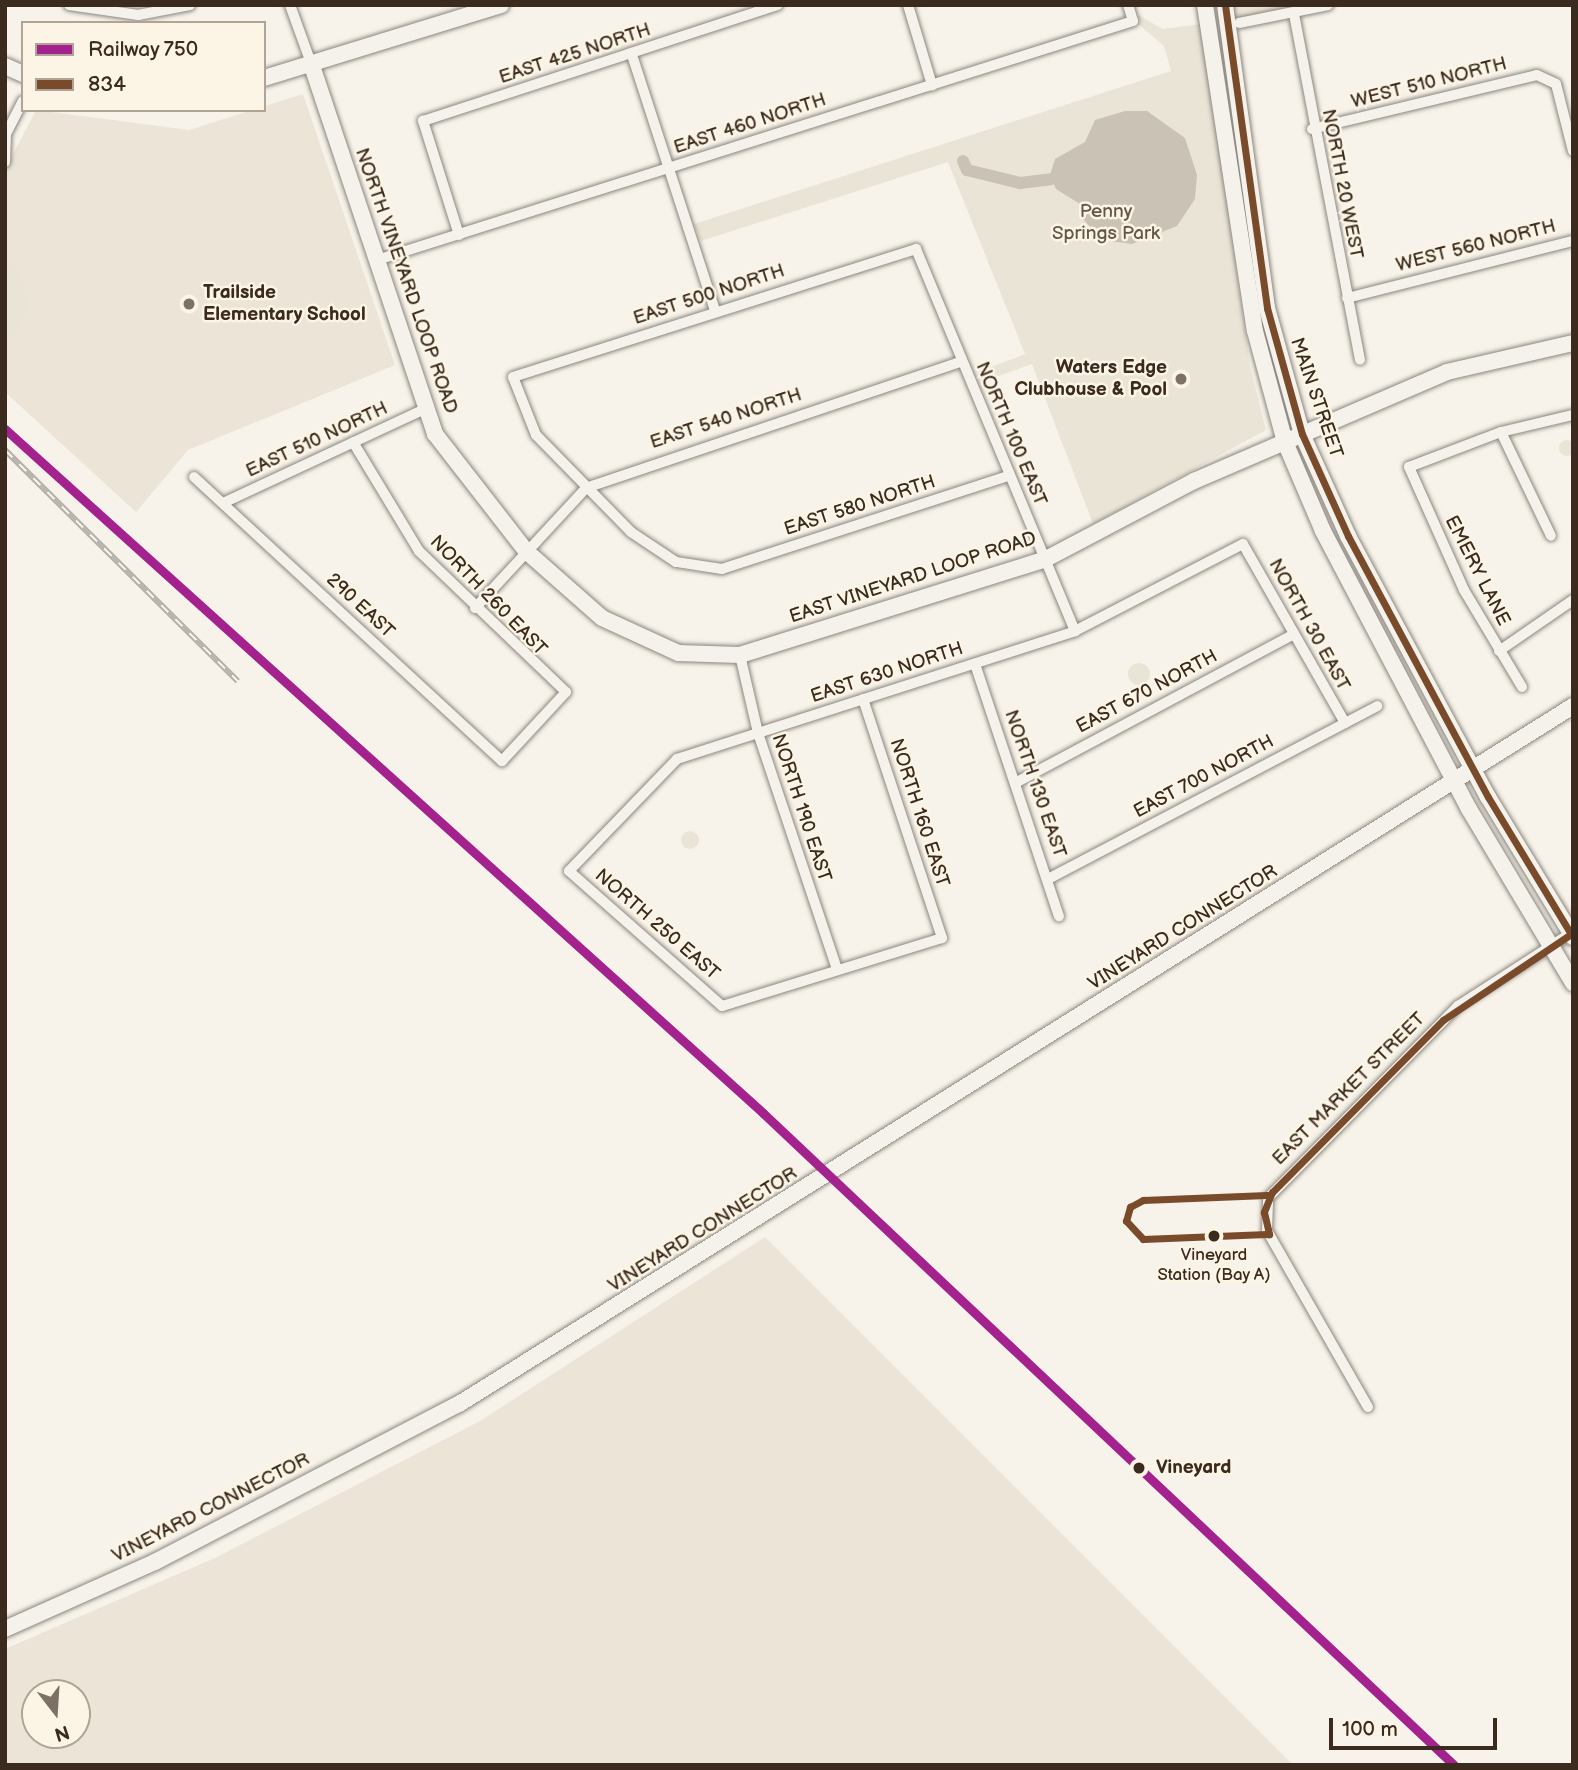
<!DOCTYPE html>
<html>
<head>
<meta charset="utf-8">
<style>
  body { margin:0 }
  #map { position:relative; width:1578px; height:1770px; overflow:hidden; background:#f7f3ea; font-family:"Balsamiq Sans",sans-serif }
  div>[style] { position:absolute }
  .built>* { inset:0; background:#ebe4d7 }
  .green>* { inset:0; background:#eae4d7 }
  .round { border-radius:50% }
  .water>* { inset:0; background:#cac2b5 }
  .canal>* { height:12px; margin:-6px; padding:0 6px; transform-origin:6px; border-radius:6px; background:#cac2b5 }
  .roads { filter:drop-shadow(0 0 2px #8b867f) drop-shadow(0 0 2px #8b867f) }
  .street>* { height:10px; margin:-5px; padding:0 5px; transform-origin:5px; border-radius:5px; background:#f5f2ec }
  .secondary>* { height:16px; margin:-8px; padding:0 8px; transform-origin:8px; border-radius:8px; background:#f5f2ec }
  .rail>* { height:6px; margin-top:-3px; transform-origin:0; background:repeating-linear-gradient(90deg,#fcf5e5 0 10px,#b3afa9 0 20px); box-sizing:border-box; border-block:2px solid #b3afa9 }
  .bus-1>* { height:7px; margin:-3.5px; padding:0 3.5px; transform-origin:3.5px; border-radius:3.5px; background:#7a4b2a }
  .rail-1>* { height:9px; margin:-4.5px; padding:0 4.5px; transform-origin:4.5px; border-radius:4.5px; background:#a4228e }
  .dots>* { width:19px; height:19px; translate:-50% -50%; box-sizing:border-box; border:4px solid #fcf5e5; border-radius:50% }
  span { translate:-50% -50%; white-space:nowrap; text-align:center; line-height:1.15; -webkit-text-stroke:5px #fcf5e5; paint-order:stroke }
  .bus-label { font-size:17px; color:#3b2a1e }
  .street-label { font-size:19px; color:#3b2a1e }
  .park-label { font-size:19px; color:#645648 }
  .poi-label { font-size:19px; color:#3b2a1e; font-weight:700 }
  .left { translate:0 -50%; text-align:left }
  .right { translate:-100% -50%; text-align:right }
  .stop-label { font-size:19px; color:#3b2a1e; font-weight:700 }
  .frame { position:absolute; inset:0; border:7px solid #3b2a1e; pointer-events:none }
  .legend { position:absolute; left:21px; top:21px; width:245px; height:91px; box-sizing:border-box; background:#fcf5e5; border:2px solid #afa495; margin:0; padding:9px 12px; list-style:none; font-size:21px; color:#3b2a1e }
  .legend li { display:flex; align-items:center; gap:14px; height:35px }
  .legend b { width:35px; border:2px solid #afa495 }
  .north { position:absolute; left:21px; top:1679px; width:70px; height:70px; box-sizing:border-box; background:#fcf5e5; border:2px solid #afa495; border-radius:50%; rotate:163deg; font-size:19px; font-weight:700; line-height:28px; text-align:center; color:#3b2a1e }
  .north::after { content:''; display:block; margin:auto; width:24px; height:32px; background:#7d7065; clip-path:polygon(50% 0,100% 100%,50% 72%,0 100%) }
  .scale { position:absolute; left:1329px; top:1718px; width:168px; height:32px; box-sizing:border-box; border:4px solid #3b2a1e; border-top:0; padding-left:9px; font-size:21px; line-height:24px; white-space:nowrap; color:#3b2a1e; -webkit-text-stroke:5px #fcf5e5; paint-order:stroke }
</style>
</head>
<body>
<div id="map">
  <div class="built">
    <div style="clip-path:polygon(1225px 5px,1328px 5px,1239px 23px,1228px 17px)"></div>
    <div style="clip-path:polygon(303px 94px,395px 365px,188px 450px,136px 512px,5px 392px,5px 170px,36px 110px,189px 130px)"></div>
    <div style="clip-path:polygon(evenodd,765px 1237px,1293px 1765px,5px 1765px,5px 1649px,215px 1558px,480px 1421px,765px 1237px,35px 1693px,77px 1693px,77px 1735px,35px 1735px,35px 1693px)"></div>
  </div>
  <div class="green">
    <div style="clip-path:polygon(1139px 15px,1162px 29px,1202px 24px,1250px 366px,1266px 430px,1093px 524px,1032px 364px,982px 382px,978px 372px,1025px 354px,948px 162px,701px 241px,694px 224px,1171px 71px,1164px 46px,1137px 23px)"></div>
    <div style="clip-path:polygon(5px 256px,19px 273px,28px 302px,18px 332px,5px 344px)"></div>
    <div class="round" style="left:1559px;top:440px;width:16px;height:16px"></div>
    <div class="round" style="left:1128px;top:663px;width:22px;height:22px"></div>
    <div class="round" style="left:681px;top:831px;width:18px;height:18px"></div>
  </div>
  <div class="water">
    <div style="clip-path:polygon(1125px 111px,1147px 111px,1185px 138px,1197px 175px,1195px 199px,1177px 226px,1132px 244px,1102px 240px,1082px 218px,1083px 206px,1056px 189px,1050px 175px,1055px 159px,1085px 142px,1095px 120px)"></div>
  </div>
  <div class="canal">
    <div style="left:963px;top:161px;width:10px;rotate:66deg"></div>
    <div style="left:967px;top:170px;width:55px;rotate:13.8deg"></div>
    <div style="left:1020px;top:183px;width:31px;rotate:-7deg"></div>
  </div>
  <div class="roads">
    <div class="street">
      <div style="left:69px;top:5px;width:70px;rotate:8.2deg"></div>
      <div style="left:138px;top:15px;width:53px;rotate:-10.9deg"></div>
      <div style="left:290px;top:5px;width:62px;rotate:70.1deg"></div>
      <div style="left:908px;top:5px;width:84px;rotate:73.3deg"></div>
      <div style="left:1294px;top:14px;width:352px;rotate:79.2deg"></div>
      <div style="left:1239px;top:23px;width:91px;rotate:-11.4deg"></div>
      <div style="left:632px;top:55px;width:268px;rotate:72deg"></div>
      <div style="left:1312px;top:129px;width:231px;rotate:-13.5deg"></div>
      <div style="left:1537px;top:75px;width:21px;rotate:25deg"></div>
      <div style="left:1556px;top:84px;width:69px;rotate:75.8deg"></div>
      <div style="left:5px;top:162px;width:28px;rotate:-88deg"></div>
      <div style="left:6px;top:134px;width:37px;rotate:-63deg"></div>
      <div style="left:459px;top:235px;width:120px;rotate:-107.5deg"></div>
      <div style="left:423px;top:121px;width:373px;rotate:-18.1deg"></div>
      <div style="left:377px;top:260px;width:793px;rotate:-17.54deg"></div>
      <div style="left:1133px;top:21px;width:17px;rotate:-107deg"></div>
      <div style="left:1347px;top:298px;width:233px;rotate:-14.2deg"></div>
      <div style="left:1501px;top:432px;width:115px;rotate:64.3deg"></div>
      <div style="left:1008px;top:476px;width:301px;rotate:162deg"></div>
      <div style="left:722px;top:569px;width:47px;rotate:-171.3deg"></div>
      <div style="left:676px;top:562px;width:54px;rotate:-146.3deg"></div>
      <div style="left:631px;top:532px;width:136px;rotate:-134.4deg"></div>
      <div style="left:536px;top:435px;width:62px;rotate:-111.6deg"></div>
      <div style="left:513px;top:377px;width:423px;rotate:-17.6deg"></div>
      <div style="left:916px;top:249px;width:414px;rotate:67.4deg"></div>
      <div style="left:194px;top:477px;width:419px;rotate:42.7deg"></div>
      <div style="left:502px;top:761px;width:94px;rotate:-47.2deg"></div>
      <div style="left:566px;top:692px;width:204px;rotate:-136.2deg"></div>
      <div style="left:419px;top:551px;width:127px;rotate:-121.2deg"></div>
      <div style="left:223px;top:503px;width:225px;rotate:-25deg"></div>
      <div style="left:475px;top:608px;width:163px;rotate:-47.2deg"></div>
      <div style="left:586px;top:488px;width:396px;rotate:-18.6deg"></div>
      <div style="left:1499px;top:651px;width:90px;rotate:-34.6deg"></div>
      <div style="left:740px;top:655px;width:80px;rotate:77deg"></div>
      <div style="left:758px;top:733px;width:249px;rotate:71.5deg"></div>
      <div style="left:975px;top:664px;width:266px;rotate:71.6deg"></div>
      <div style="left:1522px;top:687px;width:113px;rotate:-120.9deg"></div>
      <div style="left:1464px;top:590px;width:135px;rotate:-114.1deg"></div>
      <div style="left:1409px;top:467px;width:98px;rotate:-20.8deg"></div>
      <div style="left:1501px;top:432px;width:74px;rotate:-13.3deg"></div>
      <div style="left:863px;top:699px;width:252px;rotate:71.7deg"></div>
      <div style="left:942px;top:938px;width:230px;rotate:162.8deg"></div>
      <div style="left:722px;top:1006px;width:204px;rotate:-138.6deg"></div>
      <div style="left:569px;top:871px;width:156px;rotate:-46deg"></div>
      <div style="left:677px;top:759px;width:418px;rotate:-17.8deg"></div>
      <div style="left:1075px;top:631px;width:189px;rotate:-27.4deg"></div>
      <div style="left:1243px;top:544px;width:206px;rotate:60.3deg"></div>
      <div style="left:1017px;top:782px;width:314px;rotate:-28.1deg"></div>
      <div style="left:1048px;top:879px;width:372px;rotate:-27.7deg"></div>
      <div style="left:1368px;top:1407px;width:203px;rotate:-119.8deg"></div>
      <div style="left:1267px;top:1231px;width:33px;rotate:-88deg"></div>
      <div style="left:1268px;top:1198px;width:270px;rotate:-45.3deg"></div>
      <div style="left:1458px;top:1006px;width:137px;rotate:-32.8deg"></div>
    </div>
    <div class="secondary">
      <div style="left:1205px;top:5px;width:330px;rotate:81.3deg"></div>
      <div style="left:1255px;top:331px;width:115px;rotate:74.9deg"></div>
      <div style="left:1285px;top:442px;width:97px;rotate:66.9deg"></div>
      <div style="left:1323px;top:531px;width:314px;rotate:62.3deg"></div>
      <div style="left:1469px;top:809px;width:203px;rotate:59.1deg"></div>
      <div style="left:1225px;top:5px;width:306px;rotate:82.1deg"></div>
      <div style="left:1267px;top:308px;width:131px;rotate:74.5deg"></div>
      <div style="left:1302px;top:434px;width:112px;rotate:65.7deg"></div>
      <div style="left:1348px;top:536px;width:296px;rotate:61.8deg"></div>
      <div style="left:1488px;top:797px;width:164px;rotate:58.7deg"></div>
      <div style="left:311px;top:63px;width:391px;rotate:71.5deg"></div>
      <div style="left:435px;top:434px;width:148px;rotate:52.1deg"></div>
      <div style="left:526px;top:551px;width:101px;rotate:41.4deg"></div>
      <div style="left:602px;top:618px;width:84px;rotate:24.7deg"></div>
      <div style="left:678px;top:653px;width:62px;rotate:1.8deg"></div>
      <div style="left:740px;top:655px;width:318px;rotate:-17.4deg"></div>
      <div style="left:1044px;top:560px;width:170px;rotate:-27.8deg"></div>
      <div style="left:1194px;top:481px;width:275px;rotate:-23.3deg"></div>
      <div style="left:1447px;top:372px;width:129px;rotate:-13deg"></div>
      <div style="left:5px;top:66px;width:20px;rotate:24deg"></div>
      <div style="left:264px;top:78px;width:248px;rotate:-17.1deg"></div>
      <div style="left:5px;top:1629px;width:164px;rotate:-24.1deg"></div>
      <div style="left:155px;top:1562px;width:343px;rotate:-27.5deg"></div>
      <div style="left:459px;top:1404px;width:1315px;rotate:-32.07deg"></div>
    </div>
  </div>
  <div class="rail">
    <div style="left:5px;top:450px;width:328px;rotate:44.8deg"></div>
  </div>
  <div class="bus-1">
    <div style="left:1225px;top:5px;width:306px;rotate:82.1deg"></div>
    <div style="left:1267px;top:308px;width:131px;rotate:74.5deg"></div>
    <div style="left:1302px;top:434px;width:112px;rotate:65.7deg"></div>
    <div style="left:1348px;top:536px;width:296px;rotate:61.8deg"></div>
    <div style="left:1488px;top:797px;width:160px;rotate:58.8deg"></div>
    <div style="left:1571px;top:934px;width:154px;rotate:146.1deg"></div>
    <div style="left:1443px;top:1020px;width:243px;rotate:134.8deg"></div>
    <div style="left:1272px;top:1192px;width:22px;rotate:112deg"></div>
    <div style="left:1264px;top:1212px;width:23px;rotate:77deg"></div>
    <div style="left:1269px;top:1234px;width:126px;rotate:177.7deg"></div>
    <div style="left:1143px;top:1239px;width:25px;rotate:-133deg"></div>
    <div style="left:1126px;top:1221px;width:15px;rotate:-74deg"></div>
    <div style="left:1130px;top:1207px;width:15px;rotate:-28deg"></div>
    <div style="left:1143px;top:1200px;width:127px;rotate:-2.3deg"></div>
  </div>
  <div class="rail-1">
    <div style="left:5px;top:429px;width:1021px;rotate:42.06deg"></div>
    <div style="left:763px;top:1113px;width:950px;rotate:43.34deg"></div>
  </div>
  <div class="dots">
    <div style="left:189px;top:304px;background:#7d7065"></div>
    <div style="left:1181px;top:379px;background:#7d7065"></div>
    <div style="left:1214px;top:1236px;background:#3b2a1e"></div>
    <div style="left:1139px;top:1468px;background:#3b2a1e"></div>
  </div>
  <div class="bus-label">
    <span style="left:1214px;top:1266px">Vineyard<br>Station (Bay A)</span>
  </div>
  <div class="street-label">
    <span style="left:575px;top:54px;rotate:-18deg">EAST 425 NORTH</span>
    <span style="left:1429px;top:83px;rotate:-14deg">WEST 510 NORTH</span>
    <span style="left:750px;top:124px;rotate:-18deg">EAST 460 NORTH</span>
    <span style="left:1342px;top:184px;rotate:79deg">NORTH 20 WEST</span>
    <span style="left:1476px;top:246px;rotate:-14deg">WEST 560 NORTH</span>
    <span style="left:406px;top:281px;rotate:71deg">NORTH VINEYARD LOOP ROAD</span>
    <span style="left:709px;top:295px;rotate:-18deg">EAST 500 NORTH</span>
    <span style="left:1316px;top:398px;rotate:71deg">MAIN STREET</span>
    <span style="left:726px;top:419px;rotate:-18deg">EAST 540 NORTH</span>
    <span style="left:1011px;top:434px;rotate:67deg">NORTH 100 EAST</span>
    <span style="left:317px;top:440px;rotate:-25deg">EAST 510 NORTH</span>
    <span style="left:860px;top:506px;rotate:-18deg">EAST 580 NORTH</span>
    <span style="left:1477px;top:571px;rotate:63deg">EMERY LANE</span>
    <span style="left:913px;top:578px;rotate:-18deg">EAST VINEYARD LOOP ROAD</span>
    <span style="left:488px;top:596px;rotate:46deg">NORTH 260 EAST</span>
    <span style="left:360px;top:606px;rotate:43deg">290 EAST</span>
    <span style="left:1309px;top:625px;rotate:61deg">NORTH 30 EAST</span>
    <span style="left:887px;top:673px;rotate:-18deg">EAST 630 NORTH</span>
    <span style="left:1147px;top:692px;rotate:-28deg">EAST 670 NORTH</span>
    <span style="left:1204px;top:777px;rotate:-28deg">EAST 700 NORTH</span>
    <span style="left:1035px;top:784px;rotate:71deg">NORTH 130 EAST</span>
    <span style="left:801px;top:808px;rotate:72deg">NORTH 190 EAST</span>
    <span style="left:919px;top:813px;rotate:72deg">NORTH 160 EAST</span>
    <span style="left:657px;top:925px;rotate:41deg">NORTH 250 EAST</span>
    <span style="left:1183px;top:928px;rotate:-32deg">VINEYARD CONNECTOR</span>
    <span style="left:1349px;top:1089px;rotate:-45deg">EAST MARKET STREET</span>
    <span style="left:703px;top:1230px;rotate:-32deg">VINEYARD CONNECTOR</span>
    <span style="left:211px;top:1508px;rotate:-27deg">VINEYARD CONNECTOR</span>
  </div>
  <div class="park-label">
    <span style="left:1106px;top:223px">Penny<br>Springs Park</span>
  </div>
  <div class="poi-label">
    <span class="left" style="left:203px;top:304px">Trailside<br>Elementary School</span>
    <span class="right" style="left:1167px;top:379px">Waters Edge<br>Clubhouse &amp; Pool</span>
  </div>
  <div class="stop-label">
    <span class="left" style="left:1156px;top:1468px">Vineyard</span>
  </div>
  <div class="frame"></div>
  <ul class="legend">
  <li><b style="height:9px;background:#a4228e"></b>Railway 750</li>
  <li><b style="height:9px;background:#7a4b2a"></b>834</li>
  </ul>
  <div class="north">N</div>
  <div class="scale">100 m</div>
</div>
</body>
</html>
